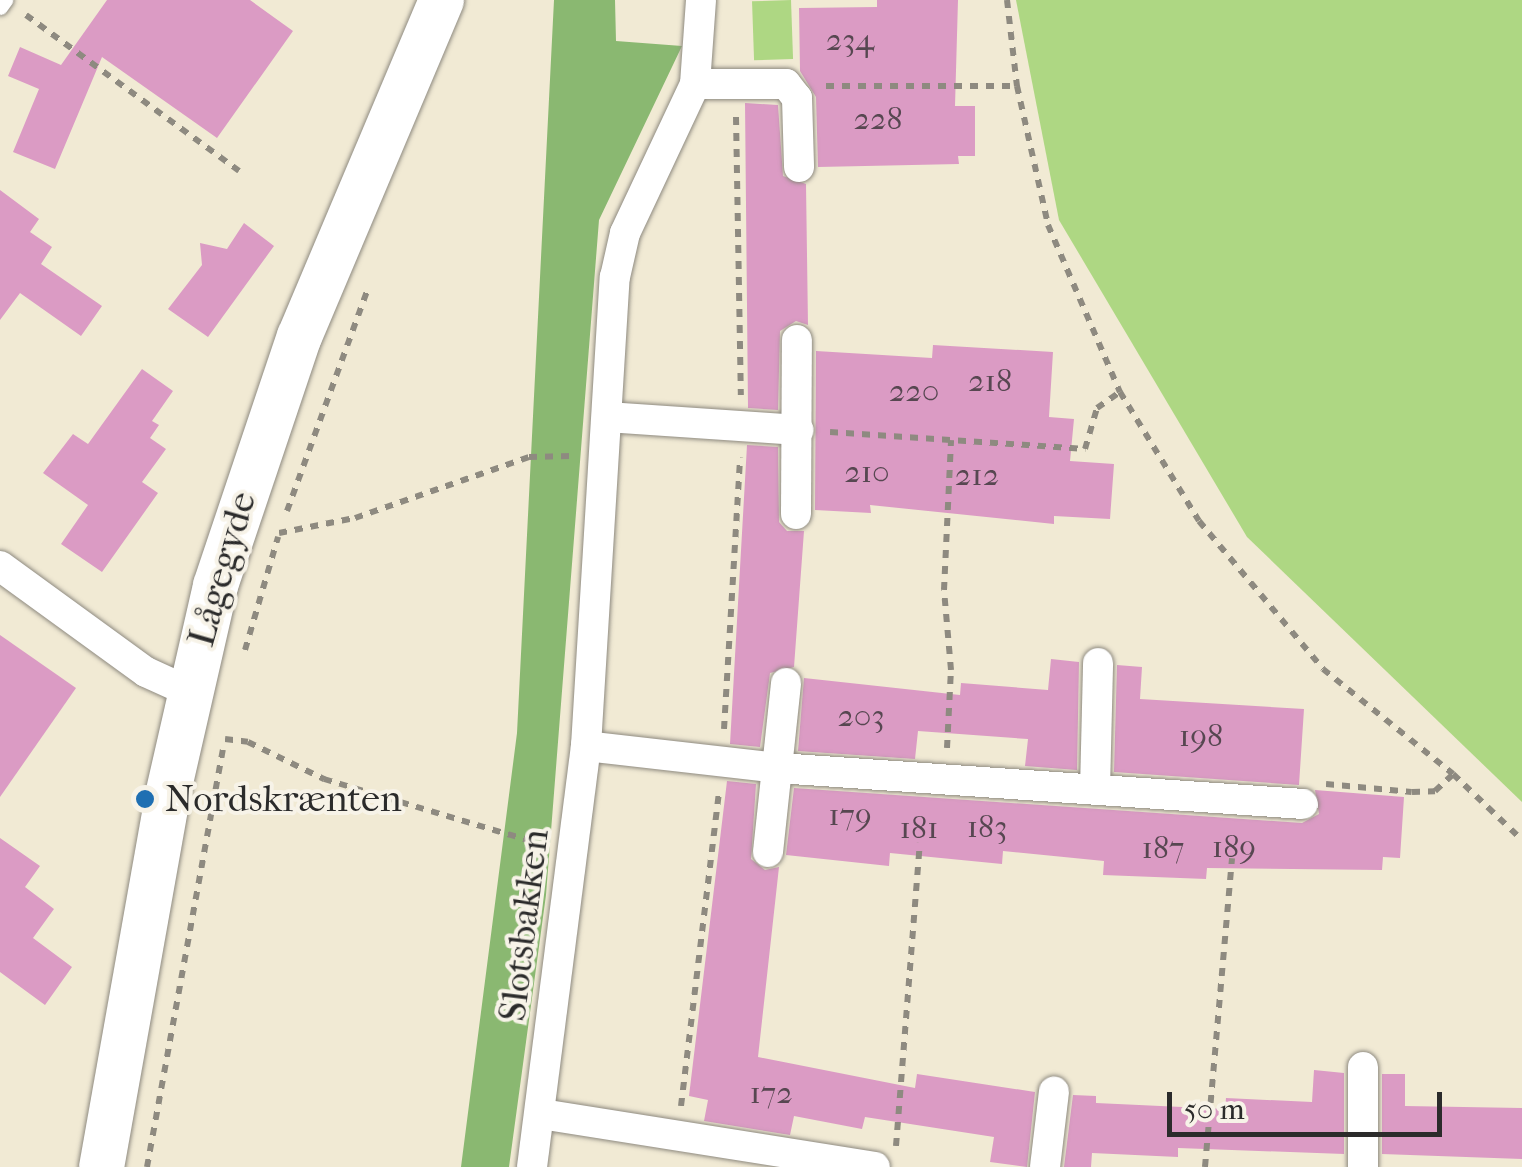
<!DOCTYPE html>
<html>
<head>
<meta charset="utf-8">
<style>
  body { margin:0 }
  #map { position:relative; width:1522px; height:1167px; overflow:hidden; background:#f1ead4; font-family:"IM FELL French Canon",serif }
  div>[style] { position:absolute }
  .green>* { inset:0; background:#aed783; transform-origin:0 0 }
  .forest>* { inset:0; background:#8ab871 }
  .building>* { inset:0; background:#db9bc4 }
  .path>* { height:6px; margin-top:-3px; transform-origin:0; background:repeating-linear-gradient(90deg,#8e8a80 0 8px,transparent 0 16px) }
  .roads { filter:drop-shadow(0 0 2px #8e8a80) drop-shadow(0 0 2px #8e8a80) }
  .lane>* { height:15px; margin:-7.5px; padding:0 7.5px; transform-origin:7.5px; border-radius:7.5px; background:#fff }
  .street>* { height:30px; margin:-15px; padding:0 15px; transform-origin:15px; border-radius:15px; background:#fff }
  .secondary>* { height:45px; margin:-22.5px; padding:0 22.5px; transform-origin:22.5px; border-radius:22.5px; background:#fff }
  .dots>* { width:28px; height:28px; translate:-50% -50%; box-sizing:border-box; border:5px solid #f7f3e8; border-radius:50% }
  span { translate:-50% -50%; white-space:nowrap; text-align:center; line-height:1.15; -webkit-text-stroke:8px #f7f3e8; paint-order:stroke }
  .number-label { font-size:32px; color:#574751 }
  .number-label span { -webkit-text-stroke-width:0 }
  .street-label { font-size:38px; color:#2b2b2b }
  .poi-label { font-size:38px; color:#2b2b2b }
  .left { translate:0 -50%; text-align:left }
  .scale { position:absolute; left:1167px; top:1092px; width:275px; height:45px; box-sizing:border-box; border:5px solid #2b2b2b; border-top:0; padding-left:12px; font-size:30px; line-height:35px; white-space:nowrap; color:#2b2b2b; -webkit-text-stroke:8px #f7f3e8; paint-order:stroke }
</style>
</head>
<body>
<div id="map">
  <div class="green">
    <div style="left:791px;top:0;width:59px;height:39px;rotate:88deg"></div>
    <div style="clip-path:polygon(1016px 0,1522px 0,1522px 802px,1247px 537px,1059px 220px)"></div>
  </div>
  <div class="forest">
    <div style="clip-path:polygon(554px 0,615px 0,616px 41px,682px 46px,599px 220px,546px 895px,509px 1167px,461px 1167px,517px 733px)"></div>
  </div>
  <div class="building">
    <div style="clip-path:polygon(107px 0,250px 0,293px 31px,217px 138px,102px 57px,55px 169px,13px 152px,39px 89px,8px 76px,20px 47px,61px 65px)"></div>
    <div style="clip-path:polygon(877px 0,958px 0,955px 106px,975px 106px,975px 156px,958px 156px,959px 164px,818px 167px,816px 97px,800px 71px,799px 8px,877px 7px)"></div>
    <div style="clip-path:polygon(745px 103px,778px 105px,783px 176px,806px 184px,808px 325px,796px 321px,780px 331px,778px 410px,748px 408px)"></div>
    <div style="clip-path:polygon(0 190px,39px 219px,30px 232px,52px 247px,41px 264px,102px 306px,81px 336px,20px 293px,0 320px)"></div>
    <div style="clip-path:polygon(244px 223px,274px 246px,208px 337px,168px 309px,202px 265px,200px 243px,227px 249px)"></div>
    <div style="clip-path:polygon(933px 345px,1053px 352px,1049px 417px,1074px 419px,1070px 461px,1114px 464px,1110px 519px,1054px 516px,1054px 524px,870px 505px,871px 513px,815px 510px,816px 351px,932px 358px)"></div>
    <div style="clip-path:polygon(142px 369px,173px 391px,152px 421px,159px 425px,150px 438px,166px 449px,142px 482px,158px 493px,102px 572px,61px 544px,88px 505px,43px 473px,73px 434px,88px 444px)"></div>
    <div style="clip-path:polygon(747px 445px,778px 447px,779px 522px,787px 531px,804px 531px,794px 667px,770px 673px,760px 747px,730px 744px)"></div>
    <div style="clip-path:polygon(0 635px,76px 688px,0 797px)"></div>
    <div style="clip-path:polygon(1051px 659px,1079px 662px,1077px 770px,1025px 766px,1028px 739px,918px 731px,915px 759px,798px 751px,804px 678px,960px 695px,961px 683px,1048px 690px)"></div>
    <div style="clip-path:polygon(1117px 665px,1142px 667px,1140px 699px,1304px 709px,1299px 785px,1114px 772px)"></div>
    <div style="clip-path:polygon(727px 781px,756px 784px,751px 859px,765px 870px,779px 867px,758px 1057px,915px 1088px,917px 1074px,1035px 1092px,1027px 1167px,990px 1162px,994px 1137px,865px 1117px,862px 1129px,794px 1116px,790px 1135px,704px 1121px,708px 1100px,689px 1096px)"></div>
    <div style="clip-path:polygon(794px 788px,1302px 823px,1319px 814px,1315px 790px,1404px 797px,1400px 858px,1383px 857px,1382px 870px,1207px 868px,1206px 879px,1103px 875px,1104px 861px,1003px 851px,1002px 864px,890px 853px,889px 866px,786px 855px)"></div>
    <div style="clip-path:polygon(0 838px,40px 866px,25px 887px,54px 909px,33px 938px,72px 967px,45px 1005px,0 972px)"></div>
    <div style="clip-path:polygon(1314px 1070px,1344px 1073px,1344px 1154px,1178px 1148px,1178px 1157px,1092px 1153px,1091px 1167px,1064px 1167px,1073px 1095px,1096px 1096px,1096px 1103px,1225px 1109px,1226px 1098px,1312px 1102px)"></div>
    <div style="clip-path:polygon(1382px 1074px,1405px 1074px,1405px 1106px,1522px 1108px,1522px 1159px,1382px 1154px)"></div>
  </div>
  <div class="path">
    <div style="left:1007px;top:0;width:87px;rotate:83.4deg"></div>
    <div style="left:1017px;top:86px;width:142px;rotate:77.4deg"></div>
    <div style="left:1048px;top:225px;width:182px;rotate:66.7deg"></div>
    <div style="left:1120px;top:392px;width:151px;rotate:58.5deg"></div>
    <div style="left:1199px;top:521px;width:193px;rotate:50deg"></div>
    <div style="left:1323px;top:669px;width:167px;rotate:38.9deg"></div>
    <div style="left:1453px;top:774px;width:95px;rotate:43.7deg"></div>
    <div style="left:26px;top:15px;width:264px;rotate:36.2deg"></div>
    <div style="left:826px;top:86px;width:191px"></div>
    <div style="left:736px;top:117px;width:278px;rotate:89deg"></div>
    <div style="left:830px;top:432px;width:256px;rotate:3.8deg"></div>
    <div style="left:1085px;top:449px;width:43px;rotate:-73.7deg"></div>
    <div style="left:1097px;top:408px;width:28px;rotate:-35deg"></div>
    <div style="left:287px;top:511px;width:237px;rotate:-70deg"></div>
    <div style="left:279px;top:533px;width:77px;rotate:-11.2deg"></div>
    <div style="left:355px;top:518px;width:184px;rotate:-19.3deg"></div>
    <div style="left:529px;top:457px;width:42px;rotate:-1.4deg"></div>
    <div style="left:245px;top:650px;width:118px;rotate:-73.7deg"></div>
    <div style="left:724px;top:729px;width:272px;rotate:-86.6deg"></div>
    <div style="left:225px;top:739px;width:23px;rotate:7deg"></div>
    <div style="left:248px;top:742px;width:85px;rotate:26deg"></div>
    <div style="left:324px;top:779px;width:227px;rotate:16.7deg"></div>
    <div style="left:947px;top:748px;width:78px;rotate:-87.1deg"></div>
    <div style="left:951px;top:670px;width:80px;rotate:-95deg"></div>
    <div style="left:944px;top:590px;width:150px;rotate:-87.3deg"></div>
    <div style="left:1326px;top:784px;width:86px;rotate:5.3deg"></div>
    <div style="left:1412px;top:792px;width:23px;rotate:-2deg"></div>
    <div style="left:1435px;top:791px;width:25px;rotate:-43deg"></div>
    <div style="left:681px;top:1106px;width:317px;rotate:-83.1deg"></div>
    <div style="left:896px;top:1146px;width:304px;rotate:-85.5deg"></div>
    <div style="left:147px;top:1167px;width:424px;rotate:-79.7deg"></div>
    <div style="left:1205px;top:1167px;width:310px;rotate:-85deg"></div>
  </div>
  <div class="roads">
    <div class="lane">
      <div style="left:0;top:7px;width:9px;rotate:-54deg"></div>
    </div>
    <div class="street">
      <div style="left:695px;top:84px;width:91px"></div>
      <div style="left:786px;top:84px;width:18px;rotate:52deg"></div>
      <div style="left:797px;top:98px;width:69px;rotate:88.3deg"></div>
      <div style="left:607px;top:417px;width:192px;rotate:3.9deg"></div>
      <div style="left:796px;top:514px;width:174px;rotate:-89.7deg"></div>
      <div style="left:0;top:566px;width:180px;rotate:36deg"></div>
      <div style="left:146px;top:672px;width:48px;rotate:24.4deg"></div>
      <div style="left:586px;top:746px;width:193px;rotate:6.5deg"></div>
      <div style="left:778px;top:768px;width:526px;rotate:3.92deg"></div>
      <div style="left:1095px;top:789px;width:126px;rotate:-88.6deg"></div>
      <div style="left:768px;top:852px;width:170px;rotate:-83.9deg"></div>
      <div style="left:541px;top:1114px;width:338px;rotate:9deg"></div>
      <div style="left:532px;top:1167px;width:424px;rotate:-82.7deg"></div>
      <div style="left:586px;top:746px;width:470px;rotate:-86.5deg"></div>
      <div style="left:615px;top:277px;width:45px;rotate:-77.2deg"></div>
      <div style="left:625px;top:233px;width:165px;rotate:-64.8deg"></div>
      <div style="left:695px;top:84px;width:84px;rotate:-85.9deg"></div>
      <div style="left:1045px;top:1167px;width:76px;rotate:-83.2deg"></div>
      <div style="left:1363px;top:1167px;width:100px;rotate:-90deg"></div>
    </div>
    <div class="secondary">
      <div style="left:101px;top:1167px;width:378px;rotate:-79.9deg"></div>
      <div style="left:167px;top:795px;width:215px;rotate:-77.1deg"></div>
      <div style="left:215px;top:585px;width:263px;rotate:-71.4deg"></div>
      <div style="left:299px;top:336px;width:365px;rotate:-67.1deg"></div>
    </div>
  </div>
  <div class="dots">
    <div style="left:145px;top:799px;background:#1f6fb2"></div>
  </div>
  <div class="number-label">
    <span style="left:850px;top:40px">234</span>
    <span style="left:878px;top:119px">228</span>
    <span style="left:990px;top:381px">218</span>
    <span style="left:914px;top:391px">220</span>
    <span style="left:867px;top:472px">210</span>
    <span style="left:977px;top:475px">212</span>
    <span style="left:861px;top:716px">203</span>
    <span style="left:1201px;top:736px">198</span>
    <span style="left:850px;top:815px">179</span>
    <span style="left:987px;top:827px">183</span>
    <span style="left:919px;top:828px">181</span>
    <span style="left:1234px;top:847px">189</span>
    <span style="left:1163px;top:848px">187</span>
    <span style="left:771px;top:1093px">172</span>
  </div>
  <div class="street-label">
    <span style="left:222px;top:569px;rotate:-74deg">Lågegyde</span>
    <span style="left:524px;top:925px;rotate:-83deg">Slotsbakken</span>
  </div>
  <div class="poi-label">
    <span class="left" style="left:165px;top:799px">Nordskrænten</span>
  </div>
  <div class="scale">50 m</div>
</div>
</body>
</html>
